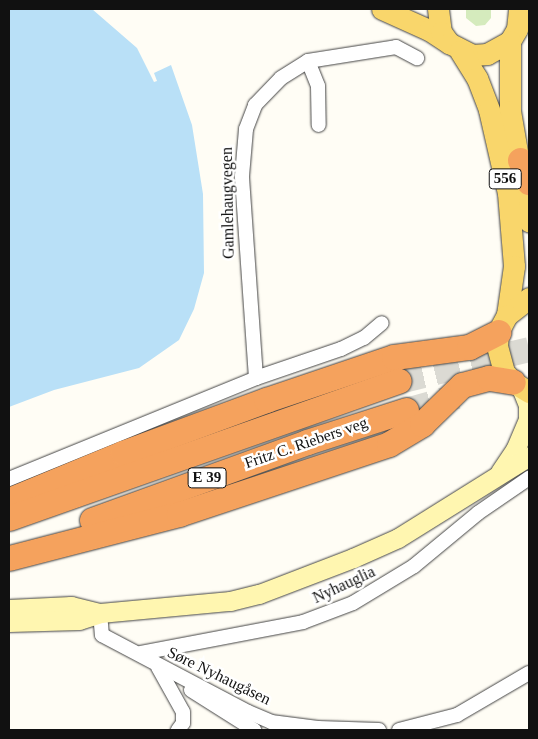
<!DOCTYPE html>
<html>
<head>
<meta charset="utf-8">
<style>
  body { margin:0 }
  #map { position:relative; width:538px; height:739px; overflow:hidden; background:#fffdf5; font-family:Georgia,serif }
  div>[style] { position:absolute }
  .green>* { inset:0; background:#d5ebbd }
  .water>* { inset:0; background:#b9e0f7 }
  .highway-tunnel>* { height:25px; margin-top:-12.5px; transform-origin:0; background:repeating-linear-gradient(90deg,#dbdad3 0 25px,transparent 0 37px) }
  .roads { filter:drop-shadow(0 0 1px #444) drop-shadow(0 0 1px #444) }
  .street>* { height:14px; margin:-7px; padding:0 7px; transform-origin:7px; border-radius:7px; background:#fff }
  .secondary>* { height:19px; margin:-9.5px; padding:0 9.5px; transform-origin:9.5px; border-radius:9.5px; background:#fff6b0 }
  .primary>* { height:21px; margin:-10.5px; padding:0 10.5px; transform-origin:10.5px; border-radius:10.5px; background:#f9d66b }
  .highway>* { height:25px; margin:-12.5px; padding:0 12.5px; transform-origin:12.5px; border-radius:12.5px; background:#f5a25d }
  span { translate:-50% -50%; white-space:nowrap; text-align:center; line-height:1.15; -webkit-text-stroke:5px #fff; paint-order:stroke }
  .shield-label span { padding:1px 4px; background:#fff; border:1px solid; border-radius:4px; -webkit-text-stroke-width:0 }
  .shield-label { font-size:15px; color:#111; font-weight:700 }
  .street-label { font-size:16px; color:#111 }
  .frame { position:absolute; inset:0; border:10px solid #111; pointer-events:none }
</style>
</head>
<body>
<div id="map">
  <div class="green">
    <div style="clip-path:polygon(466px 9px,491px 9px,491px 18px,485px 25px,476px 26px,466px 18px)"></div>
  </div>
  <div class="water">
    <div style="clip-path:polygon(9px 9px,92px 9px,137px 48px,154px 82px,157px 81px,154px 73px,171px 65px,192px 125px,203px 194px,204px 273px,194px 309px,179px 340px,139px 368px,54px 390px,9px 407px)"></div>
  </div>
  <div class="highway-tunnel">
    <div style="left:399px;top:381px;width:134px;rotate:-13.8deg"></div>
    <div style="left:406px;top:410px;width:53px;rotate:-15.4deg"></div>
  </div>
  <div class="roads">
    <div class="street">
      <div style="left:308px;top:61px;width:27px;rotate:68deg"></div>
      <div style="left:318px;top:86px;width:39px;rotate:89deg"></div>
      <div style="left:256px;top:378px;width:202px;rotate:-94deg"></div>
      <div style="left:242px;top:176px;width:47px;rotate:-85.1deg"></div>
      <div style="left:246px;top:129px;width:26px;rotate:-69deg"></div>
      <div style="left:255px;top:105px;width:37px;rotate:-46deg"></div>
      <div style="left:281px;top:78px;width:32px;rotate:-32deg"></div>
      <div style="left:308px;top:61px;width:89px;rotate:-9deg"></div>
      <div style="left:396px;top:47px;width:24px;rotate:28deg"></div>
      <div style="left:9px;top:479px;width:267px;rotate:-22.2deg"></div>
      <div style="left:256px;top:378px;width:90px;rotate:-18.8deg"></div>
      <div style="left:341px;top:349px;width:25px;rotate:-26deg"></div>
      <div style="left:364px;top:338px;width:23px;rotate:-40deg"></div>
      <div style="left:100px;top:613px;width:22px;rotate:85deg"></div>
      <div style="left:102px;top:635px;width:165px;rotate:27.8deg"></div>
      <div style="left:248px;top:712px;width:25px;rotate:23deg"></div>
      <div style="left:271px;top:722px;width:47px;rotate:7.3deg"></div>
      <div style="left:318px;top:728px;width:61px;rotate:1.9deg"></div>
      <div style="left:141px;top:653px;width:165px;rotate:-10.8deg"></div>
      <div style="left:303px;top:622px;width:53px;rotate:-20.8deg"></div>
      <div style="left:353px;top:603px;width:71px;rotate:-31.2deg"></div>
      <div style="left:414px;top:566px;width:83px;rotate:-39.6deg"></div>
      <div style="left:478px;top:513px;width:62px;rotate:-34.5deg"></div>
      <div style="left:158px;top:667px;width:51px;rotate:60.9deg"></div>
      <div style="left:183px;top:712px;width:11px;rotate:90deg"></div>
      <div style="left:183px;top:723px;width:9px;rotate:126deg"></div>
      <div style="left:191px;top:690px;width:75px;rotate:32.4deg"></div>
      <div style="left:399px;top:730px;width:60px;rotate:-14.5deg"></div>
      <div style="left:457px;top:715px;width:83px;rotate:-30.3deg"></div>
    </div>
    <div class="secondary">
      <div style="left:500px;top:472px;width:27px;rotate:-56deg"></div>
      <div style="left:515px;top:450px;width:34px;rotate:-67deg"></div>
      <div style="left:528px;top:419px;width:14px;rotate:-90deg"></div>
      <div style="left:528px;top:405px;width:18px;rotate:-112deg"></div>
      <div style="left:9px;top:609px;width:62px;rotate:-2.8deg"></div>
      <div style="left:71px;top:606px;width:29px;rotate:14deg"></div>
      <div style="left:9px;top:622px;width:70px;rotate:-1.6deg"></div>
      <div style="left:79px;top:620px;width:22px;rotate:-18deg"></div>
      <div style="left:100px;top:613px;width:131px;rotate:-5.3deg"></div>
      <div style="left:230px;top:601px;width:30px;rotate:-14deg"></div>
      <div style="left:259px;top:594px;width:101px;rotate:-21deg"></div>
      <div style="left:353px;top:558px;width:49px;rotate:-24deg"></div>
      <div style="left:398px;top:538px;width:155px;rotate:-32deg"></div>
    </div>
    <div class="primary">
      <div style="left:382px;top:9px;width:51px;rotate:24.1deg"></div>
      <div style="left:429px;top:30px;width:24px;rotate:33deg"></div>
      <div style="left:438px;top:9px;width:23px;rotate:83deg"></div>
      <div style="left:441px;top:32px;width:14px;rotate:54deg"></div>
      <div style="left:449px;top:43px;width:27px;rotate:27deg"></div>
      <div style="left:473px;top:55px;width:14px;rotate:-4deg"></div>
      <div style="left:487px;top:54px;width:26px;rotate:-29deg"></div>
      <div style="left:510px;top:41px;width:14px;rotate:-60deg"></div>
      <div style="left:517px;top:29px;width:20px;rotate:-84deg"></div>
      <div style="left:510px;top:41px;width:70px;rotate:90deg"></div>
      <div style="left:510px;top:111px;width:112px;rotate:80.2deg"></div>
      <div style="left:460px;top:51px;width:32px;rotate:58deg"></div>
      <div style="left:477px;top:78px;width:34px;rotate:69deg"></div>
      <div style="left:489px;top:110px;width:85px;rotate:77.1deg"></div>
      <div style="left:508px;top:193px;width:73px;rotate:85.3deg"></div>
      <div style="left:514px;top:266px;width:49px;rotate:98.1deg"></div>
      <div style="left:529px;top:298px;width:28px;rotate:142deg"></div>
      <div style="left:507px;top:315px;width:19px;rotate:118deg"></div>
      <div style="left:498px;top:332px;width:14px;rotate:94deg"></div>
      <div style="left:497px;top:346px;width:27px;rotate:75deg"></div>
      <div style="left:504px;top:372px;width:13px;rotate:48deg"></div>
      <div style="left:513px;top:382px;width:19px;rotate:32deg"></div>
    </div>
    <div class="highway">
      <div style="left:520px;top:160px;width:24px;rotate:68deg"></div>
      <div style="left:9px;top:500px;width:123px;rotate:-22.4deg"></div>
      <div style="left:123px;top:453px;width:153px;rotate:-20.3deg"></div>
      <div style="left:266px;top:400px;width:135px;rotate:-18.6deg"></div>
      <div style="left:394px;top:357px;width:76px;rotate:-7.6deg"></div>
      <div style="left:469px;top:347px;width:33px;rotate:-27deg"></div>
      <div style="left:9px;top:518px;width:413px;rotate:-19.4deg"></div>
      <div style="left:92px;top:520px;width:229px;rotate:-19.9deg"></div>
      <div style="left:307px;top:442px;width:104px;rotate:-17.9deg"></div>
      <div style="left:9px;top:558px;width:176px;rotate:-14.5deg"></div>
      <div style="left:179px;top:514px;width:221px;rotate:-18.4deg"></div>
      <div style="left:389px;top:444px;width:39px;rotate:-31deg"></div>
      <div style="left:422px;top:424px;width:56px;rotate:-44.3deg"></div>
      <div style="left:462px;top:385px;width:28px;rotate:-15deg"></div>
      <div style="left:489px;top:378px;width:24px;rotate:9deg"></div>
    </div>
  </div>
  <div class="shield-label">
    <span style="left:505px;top:179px">556</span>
    <span style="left:207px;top:478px">E 39</span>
  </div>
  <div class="street-label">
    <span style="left:228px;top:203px;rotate:-91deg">Gamlehaugvegen</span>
    <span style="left:306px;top:443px;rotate:-19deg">Fritz C. Riebers veg</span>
    <span style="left:344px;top:585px;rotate:-25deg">Nyhauglia</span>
    <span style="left:219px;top:676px;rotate:26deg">Søre Nyhaugåsen</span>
  </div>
  <div class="frame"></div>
</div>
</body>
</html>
